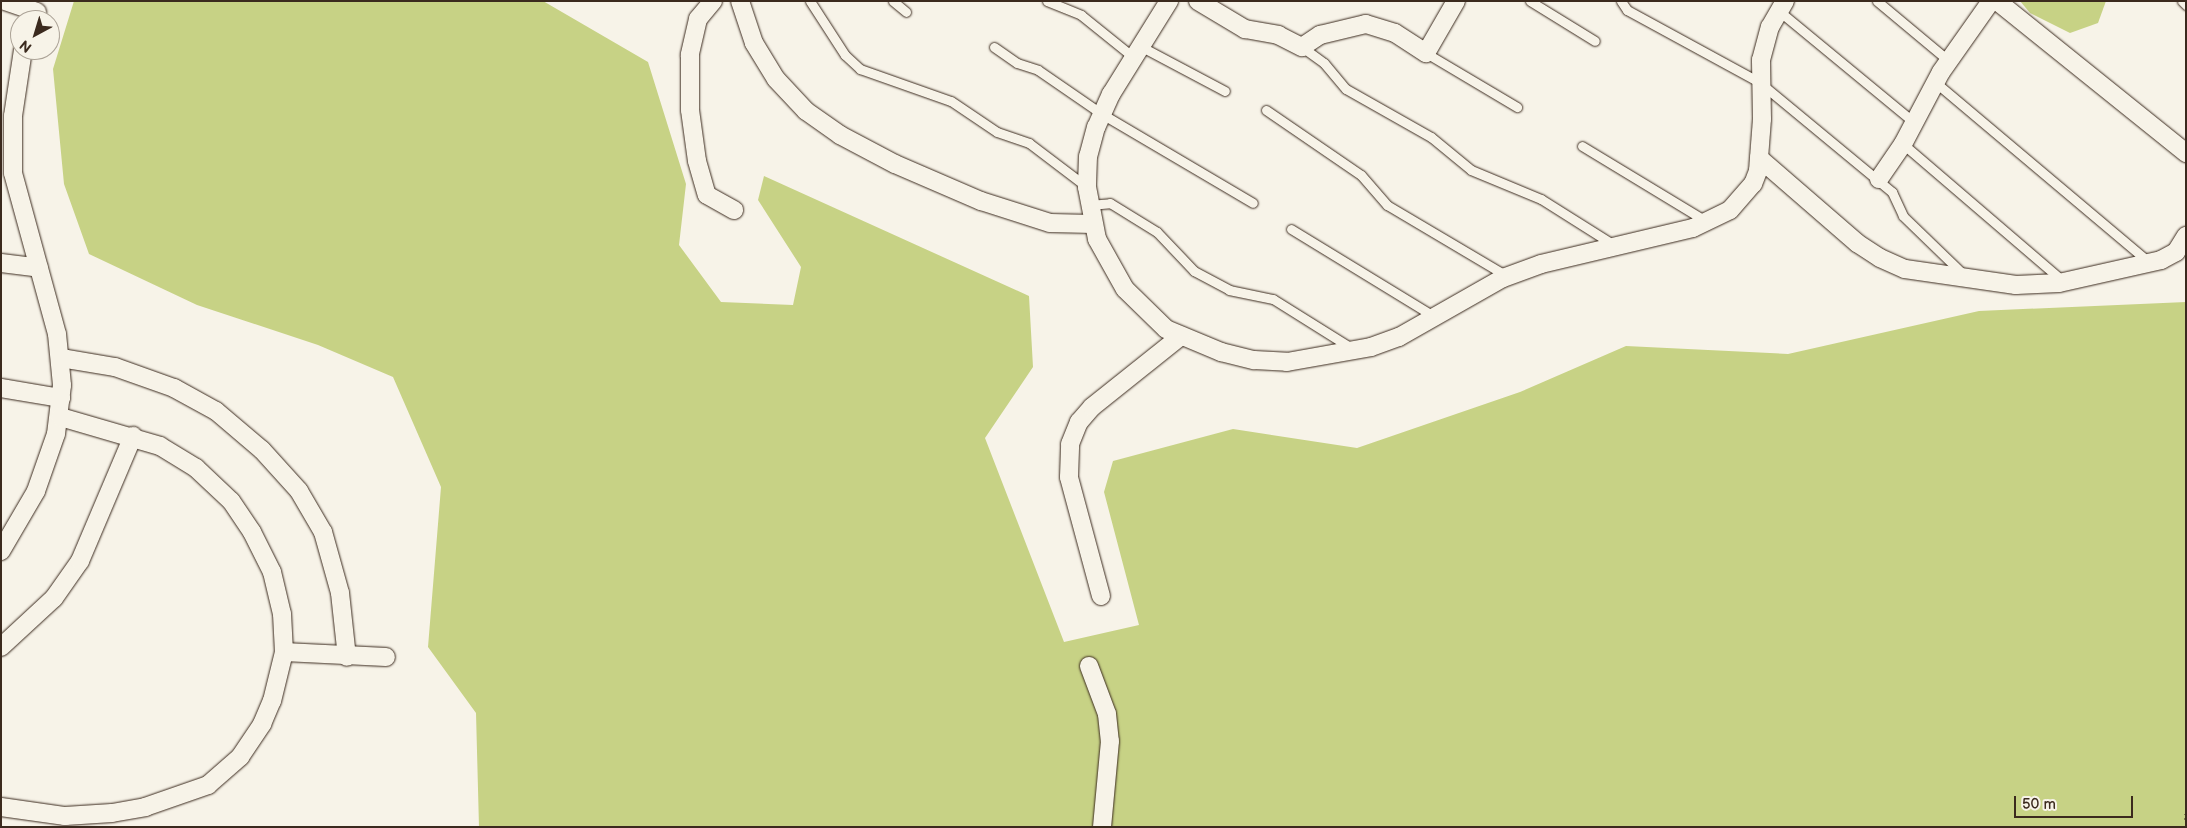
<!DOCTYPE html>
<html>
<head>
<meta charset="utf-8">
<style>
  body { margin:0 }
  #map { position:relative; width:2187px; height:828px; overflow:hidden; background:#f7f3e8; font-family:"Balsamiq Sans",sans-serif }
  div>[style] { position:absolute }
  .green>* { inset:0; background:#c7d285 }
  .path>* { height:3px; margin-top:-1.5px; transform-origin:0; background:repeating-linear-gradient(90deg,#3b2a1e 0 1px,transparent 0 5px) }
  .roads { filter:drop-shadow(0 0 1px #3b2a1e) drop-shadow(0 0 1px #3b2a1e) }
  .lane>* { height:9px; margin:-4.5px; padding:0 4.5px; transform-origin:4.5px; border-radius:4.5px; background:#f7f3e8 }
  .street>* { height:18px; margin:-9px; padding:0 9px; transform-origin:9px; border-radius:9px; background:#f7f3e8 }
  span { translate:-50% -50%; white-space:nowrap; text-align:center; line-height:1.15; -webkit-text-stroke:4.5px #f7f3e8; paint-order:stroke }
  .frame { position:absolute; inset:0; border:2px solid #3b2a1e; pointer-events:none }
  .north { position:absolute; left:10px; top:10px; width:50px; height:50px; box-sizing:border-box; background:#f7f3e8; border:1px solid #aca397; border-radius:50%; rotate:219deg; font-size:14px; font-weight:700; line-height:20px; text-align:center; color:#3b2a1e }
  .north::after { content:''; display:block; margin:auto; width:18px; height:22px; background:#3b2a1e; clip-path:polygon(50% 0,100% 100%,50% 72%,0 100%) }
  .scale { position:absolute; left:2014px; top:796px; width:119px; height:22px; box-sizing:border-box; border:2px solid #3b2a1e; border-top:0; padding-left:6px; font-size:15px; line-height:18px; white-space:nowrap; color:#3b2a1e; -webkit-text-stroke:4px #f7f3e8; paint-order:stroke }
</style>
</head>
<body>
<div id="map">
  <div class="green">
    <div style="clip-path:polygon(74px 1px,543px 1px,648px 62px,686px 184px,679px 245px,721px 302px,793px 305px,801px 267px,758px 200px,764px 176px,1029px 296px,1033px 367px,985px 438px,1064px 642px,1139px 625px,1104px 492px,1113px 461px,1233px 429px,1357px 448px,1520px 392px,1626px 346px,1788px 354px,1979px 311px,2186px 302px,2186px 827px,479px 827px,476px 713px,428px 647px,441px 487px,393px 377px,318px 345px,197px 305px,89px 254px,64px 184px,53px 69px)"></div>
    <div style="clip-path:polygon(2020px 1px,2106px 1px,2098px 23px,2070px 33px,2030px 13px)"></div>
  </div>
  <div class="path">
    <div style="left:2186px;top:813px;width:8px;rotate:90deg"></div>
  </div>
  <div class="roads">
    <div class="lane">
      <div style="left:810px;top:1px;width:64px;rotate:57.1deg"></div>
      <div style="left:845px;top:55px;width:21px;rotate:43deg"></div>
      <div style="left:860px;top:69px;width:96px;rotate:19.4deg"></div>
      <div style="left:951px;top:101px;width:55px;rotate:34deg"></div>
      <div style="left:997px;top:132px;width:34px;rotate:19deg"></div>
      <div style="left:1029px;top:143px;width:73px;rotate:37.2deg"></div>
      <div style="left:893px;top:1px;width:17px;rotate:40deg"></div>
      <div style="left:1047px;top:1px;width:37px;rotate:22deg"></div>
      <div style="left:1081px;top:15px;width:67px;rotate:38.9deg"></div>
      <div style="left:1530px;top:1px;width:76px;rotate:31.6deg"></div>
      <div style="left:1621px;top:1px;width:11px;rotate:56deg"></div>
      <div style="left:1627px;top:10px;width:150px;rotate:28.6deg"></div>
      <div style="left:1759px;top:82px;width:173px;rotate:39.6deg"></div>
      <div style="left:1892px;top:192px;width:26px;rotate:65deg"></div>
      <div style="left:1903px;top:216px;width:85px;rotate:44deg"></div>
      <div style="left:1877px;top:1px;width:94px;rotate:39.8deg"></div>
      <div style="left:2182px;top:1px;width:6px;rotate:45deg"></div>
      <div style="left:1779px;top:11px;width:176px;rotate:39.5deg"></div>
      <div style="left:1140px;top:46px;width:96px;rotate:27.9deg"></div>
      <div style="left:994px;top:47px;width:28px;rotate:35deg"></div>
      <div style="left:1017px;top:63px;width:22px;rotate:18deg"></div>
      <div style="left:1038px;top:70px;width:78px;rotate:34.5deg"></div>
      <div style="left:1102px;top:114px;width:175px;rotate:30.5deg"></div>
      <div style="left:1302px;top:47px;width:27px;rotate:36deg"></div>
      <div style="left:1324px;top:63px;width:34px;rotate:50deg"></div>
      <div style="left:1346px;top:89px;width:98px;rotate:29.5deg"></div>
      <div style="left:1431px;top:137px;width:52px;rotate:39.5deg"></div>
      <div style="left:1471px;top:170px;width:76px;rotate:22.5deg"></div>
      <div style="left:1541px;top:199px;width:86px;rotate:32.2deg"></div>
      <div style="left:1426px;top:53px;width:106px;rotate:30.7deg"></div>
      <div style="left:1935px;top:82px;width:281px;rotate:40.1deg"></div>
      <div style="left:1266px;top:110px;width:115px;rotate:34.4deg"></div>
      <div style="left:1361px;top:175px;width:40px;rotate:49deg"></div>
      <div style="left:1387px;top:205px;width:139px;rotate:30.6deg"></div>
      <div style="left:1903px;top:144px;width:212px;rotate:40.6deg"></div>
      <div style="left:1582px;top:146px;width:145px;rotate:31.2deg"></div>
      <div style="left:1089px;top:205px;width:21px;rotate:-5deg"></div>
      <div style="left:1110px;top:203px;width:55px;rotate:31.7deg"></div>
      <div style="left:1157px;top:232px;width:54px;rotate:46.5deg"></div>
      <div style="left:1194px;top:271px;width:40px;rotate:28deg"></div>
      <div style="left:1229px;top:290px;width:45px;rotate:11.6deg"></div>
      <div style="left:1273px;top:299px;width:94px;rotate:32deg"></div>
      <div style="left:1291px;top:229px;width:169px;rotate:31.4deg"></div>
    </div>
    <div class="street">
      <div style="left:5px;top:1px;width:34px;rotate:19deg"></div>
      <div style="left:713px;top:1px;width:23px;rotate:130deg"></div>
      <div style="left:698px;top:19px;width:37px;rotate:103deg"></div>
      <div style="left:690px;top:55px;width:55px;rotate:90deg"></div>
      <div style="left:690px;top:110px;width:51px;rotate:82.2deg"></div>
      <div style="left:697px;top:161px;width:35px;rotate:74deg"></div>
      <div style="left:707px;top:195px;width:31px;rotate:29deg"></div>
      <div style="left:740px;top:1px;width:44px;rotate:71.6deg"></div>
      <div style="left:754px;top:43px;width:42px;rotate:58.6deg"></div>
      <div style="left:776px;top:79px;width:44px;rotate:46.8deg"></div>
      <div style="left:806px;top:111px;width:42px;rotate:35.2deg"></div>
      <div style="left:840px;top:135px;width:62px;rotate:27.8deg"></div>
      <div style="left:895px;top:164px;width:94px;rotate:23.3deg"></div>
      <div style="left:981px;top:201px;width:72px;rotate:17.7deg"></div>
      <div style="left:1050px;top:223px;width:43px;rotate:1.3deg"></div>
      <div style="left:1169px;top:1px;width:110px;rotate:121.9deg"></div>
      <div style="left:1111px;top:94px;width:36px;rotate:114deg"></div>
      <div style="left:1096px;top:127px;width:30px;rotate:105deg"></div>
      <div style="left:1088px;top:156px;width:31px;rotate:92deg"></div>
      <div style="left:1087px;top:187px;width:53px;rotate:79.1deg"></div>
      <div style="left:1097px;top:239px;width:57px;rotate:60.8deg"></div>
      <div style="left:1125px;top:289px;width:57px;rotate:44.3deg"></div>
      <div style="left:1166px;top:329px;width:60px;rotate:22.7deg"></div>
      <div style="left:1221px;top:352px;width:34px;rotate:14deg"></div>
      <div style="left:1254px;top:360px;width:33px;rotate:3deg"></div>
      <div style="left:1287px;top:362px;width:85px;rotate:-10.1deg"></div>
      <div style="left:1371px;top:347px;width:30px;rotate:-20deg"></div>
      <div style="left:1399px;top:337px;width:120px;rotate:-29.6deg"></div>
      <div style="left:1503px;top:278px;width:40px;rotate:-20.2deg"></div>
      <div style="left:1541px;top:264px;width:156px;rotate:-13.3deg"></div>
      <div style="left:1693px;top:228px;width:41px;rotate:-25.9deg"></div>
      <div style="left:1730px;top:210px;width:35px;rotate:-49deg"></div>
      <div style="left:1753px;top:184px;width:14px;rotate:-69deg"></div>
      <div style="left:1758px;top:171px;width:52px;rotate:-85.6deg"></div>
      <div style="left:1762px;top:119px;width:59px;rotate:-91deg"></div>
      <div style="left:1761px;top:60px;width:34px;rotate:-75deg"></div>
      <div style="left:1770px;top:27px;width:30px;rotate:-60deg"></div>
      <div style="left:1198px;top:1px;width:55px;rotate:30.8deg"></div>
      <div style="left:1245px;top:29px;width:34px;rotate:10deg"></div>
      <div style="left:1278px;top:35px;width:27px;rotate:27deg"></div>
      <div style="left:1302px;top:47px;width:22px;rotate:-34deg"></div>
      <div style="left:1320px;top:35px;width:47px;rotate:-13.4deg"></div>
      <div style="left:1366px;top:24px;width:30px;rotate:17deg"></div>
      <div style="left:1395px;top:33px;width:37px;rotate:33deg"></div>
      <div style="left:1426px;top:53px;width:60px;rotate:-60deg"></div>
      <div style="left:1997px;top:1px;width:243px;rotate:38.8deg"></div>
      <div style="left:1759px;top:158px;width:130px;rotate:40.9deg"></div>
      <div style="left:1857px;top:243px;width:27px;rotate:33deg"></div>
      <div style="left:1880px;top:258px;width:27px;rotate:24deg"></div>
      <div style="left:1905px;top:269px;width:112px;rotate:8.2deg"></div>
      <div style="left:2016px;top:285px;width:43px;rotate:-2.7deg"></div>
      <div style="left:2059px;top:283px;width:105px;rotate:-12.7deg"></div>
      <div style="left:2161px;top:260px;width:17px;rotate:-28deg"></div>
      <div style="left:2176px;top:252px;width:19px;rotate:-58deg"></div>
      <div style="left:1879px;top:179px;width:42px;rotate:-55.6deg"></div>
      <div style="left:1903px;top:144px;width:81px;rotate:-62.2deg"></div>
      <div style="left:1941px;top:72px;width:87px;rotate:-54.8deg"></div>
      <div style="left:1px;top:263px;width:38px;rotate:7deg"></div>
      <div style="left:61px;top:358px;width:55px;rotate:9.5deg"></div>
      <div style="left:115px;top:367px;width:63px;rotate:19.6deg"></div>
      <div style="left:174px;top:388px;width:48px;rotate:28.7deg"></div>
      <div style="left:216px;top:411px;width:60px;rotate:40.3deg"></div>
      <div style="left:262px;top:450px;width:55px;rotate:47.9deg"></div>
      <div style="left:299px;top:491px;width:48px;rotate:59.7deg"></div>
      <div style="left:323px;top:532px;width:63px;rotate:74.4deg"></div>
      <div style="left:340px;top:593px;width:64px;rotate:83.8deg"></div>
      <div style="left:1px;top:388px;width:61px;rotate:9.5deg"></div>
      <div style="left:1px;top:551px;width:69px;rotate:-59.7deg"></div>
      <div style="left:36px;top:491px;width:60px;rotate:-70.7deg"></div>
      <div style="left:56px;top:434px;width:49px;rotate:-83deg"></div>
      <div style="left:62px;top:385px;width:51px;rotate:-95.6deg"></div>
      <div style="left:57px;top:334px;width:167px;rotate:-105.3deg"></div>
      <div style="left:13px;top:173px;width:57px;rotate:-90deg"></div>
      <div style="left:13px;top:116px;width:67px;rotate:-81.4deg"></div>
      <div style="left:1101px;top:596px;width:123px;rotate:-105.1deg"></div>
      <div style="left:1069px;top:477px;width:33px;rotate:-88deg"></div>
      <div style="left:1070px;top:444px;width:24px;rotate:-68deg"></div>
      <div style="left:1079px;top:422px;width:20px;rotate:-49deg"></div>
      <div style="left:1092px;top:407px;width:114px;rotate:-38.6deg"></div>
      <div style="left:1px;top:647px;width:72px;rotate:-42.8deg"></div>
      <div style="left:54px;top:598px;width:45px;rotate:-54.9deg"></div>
      <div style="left:80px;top:561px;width:136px;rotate:-67deg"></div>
      <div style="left:284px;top:652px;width:102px;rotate:2.8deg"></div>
      <div style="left:1089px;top:666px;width:51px;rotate:69.4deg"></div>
      <div style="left:1107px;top:714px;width:27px;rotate:84deg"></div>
      <div style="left:1110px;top:741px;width:86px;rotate:95.3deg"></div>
      <div style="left:1px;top:807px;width:65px;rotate:8deg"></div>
      <div style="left:65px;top:816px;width:47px;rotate:-3.7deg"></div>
      <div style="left:112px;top:813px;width:34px;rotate:-10deg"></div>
      <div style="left:145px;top:807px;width:67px;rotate:-19.2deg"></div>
      <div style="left:208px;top:785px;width:43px;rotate:-41.2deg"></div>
      <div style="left:240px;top:757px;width:40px;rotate:-56deg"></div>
      <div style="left:262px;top:724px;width:25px;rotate:-67deg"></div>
      <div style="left:272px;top:701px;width:50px;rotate:-76.2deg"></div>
      <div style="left:284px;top:652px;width:38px;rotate:-93deg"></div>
      <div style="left:282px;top:614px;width:43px;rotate:-103.4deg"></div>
      <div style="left:272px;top:572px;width:45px;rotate:-116.6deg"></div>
      <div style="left:252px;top:532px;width:37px;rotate:-124deg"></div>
      <div style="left:231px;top:501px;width:48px;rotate:-136.7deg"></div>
      <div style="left:196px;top:468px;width:42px;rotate:-148.6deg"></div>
      <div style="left:160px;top:446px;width:104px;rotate:-163.8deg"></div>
    </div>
  </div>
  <div class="frame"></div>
  <div class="north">N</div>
  <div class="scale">50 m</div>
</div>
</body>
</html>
